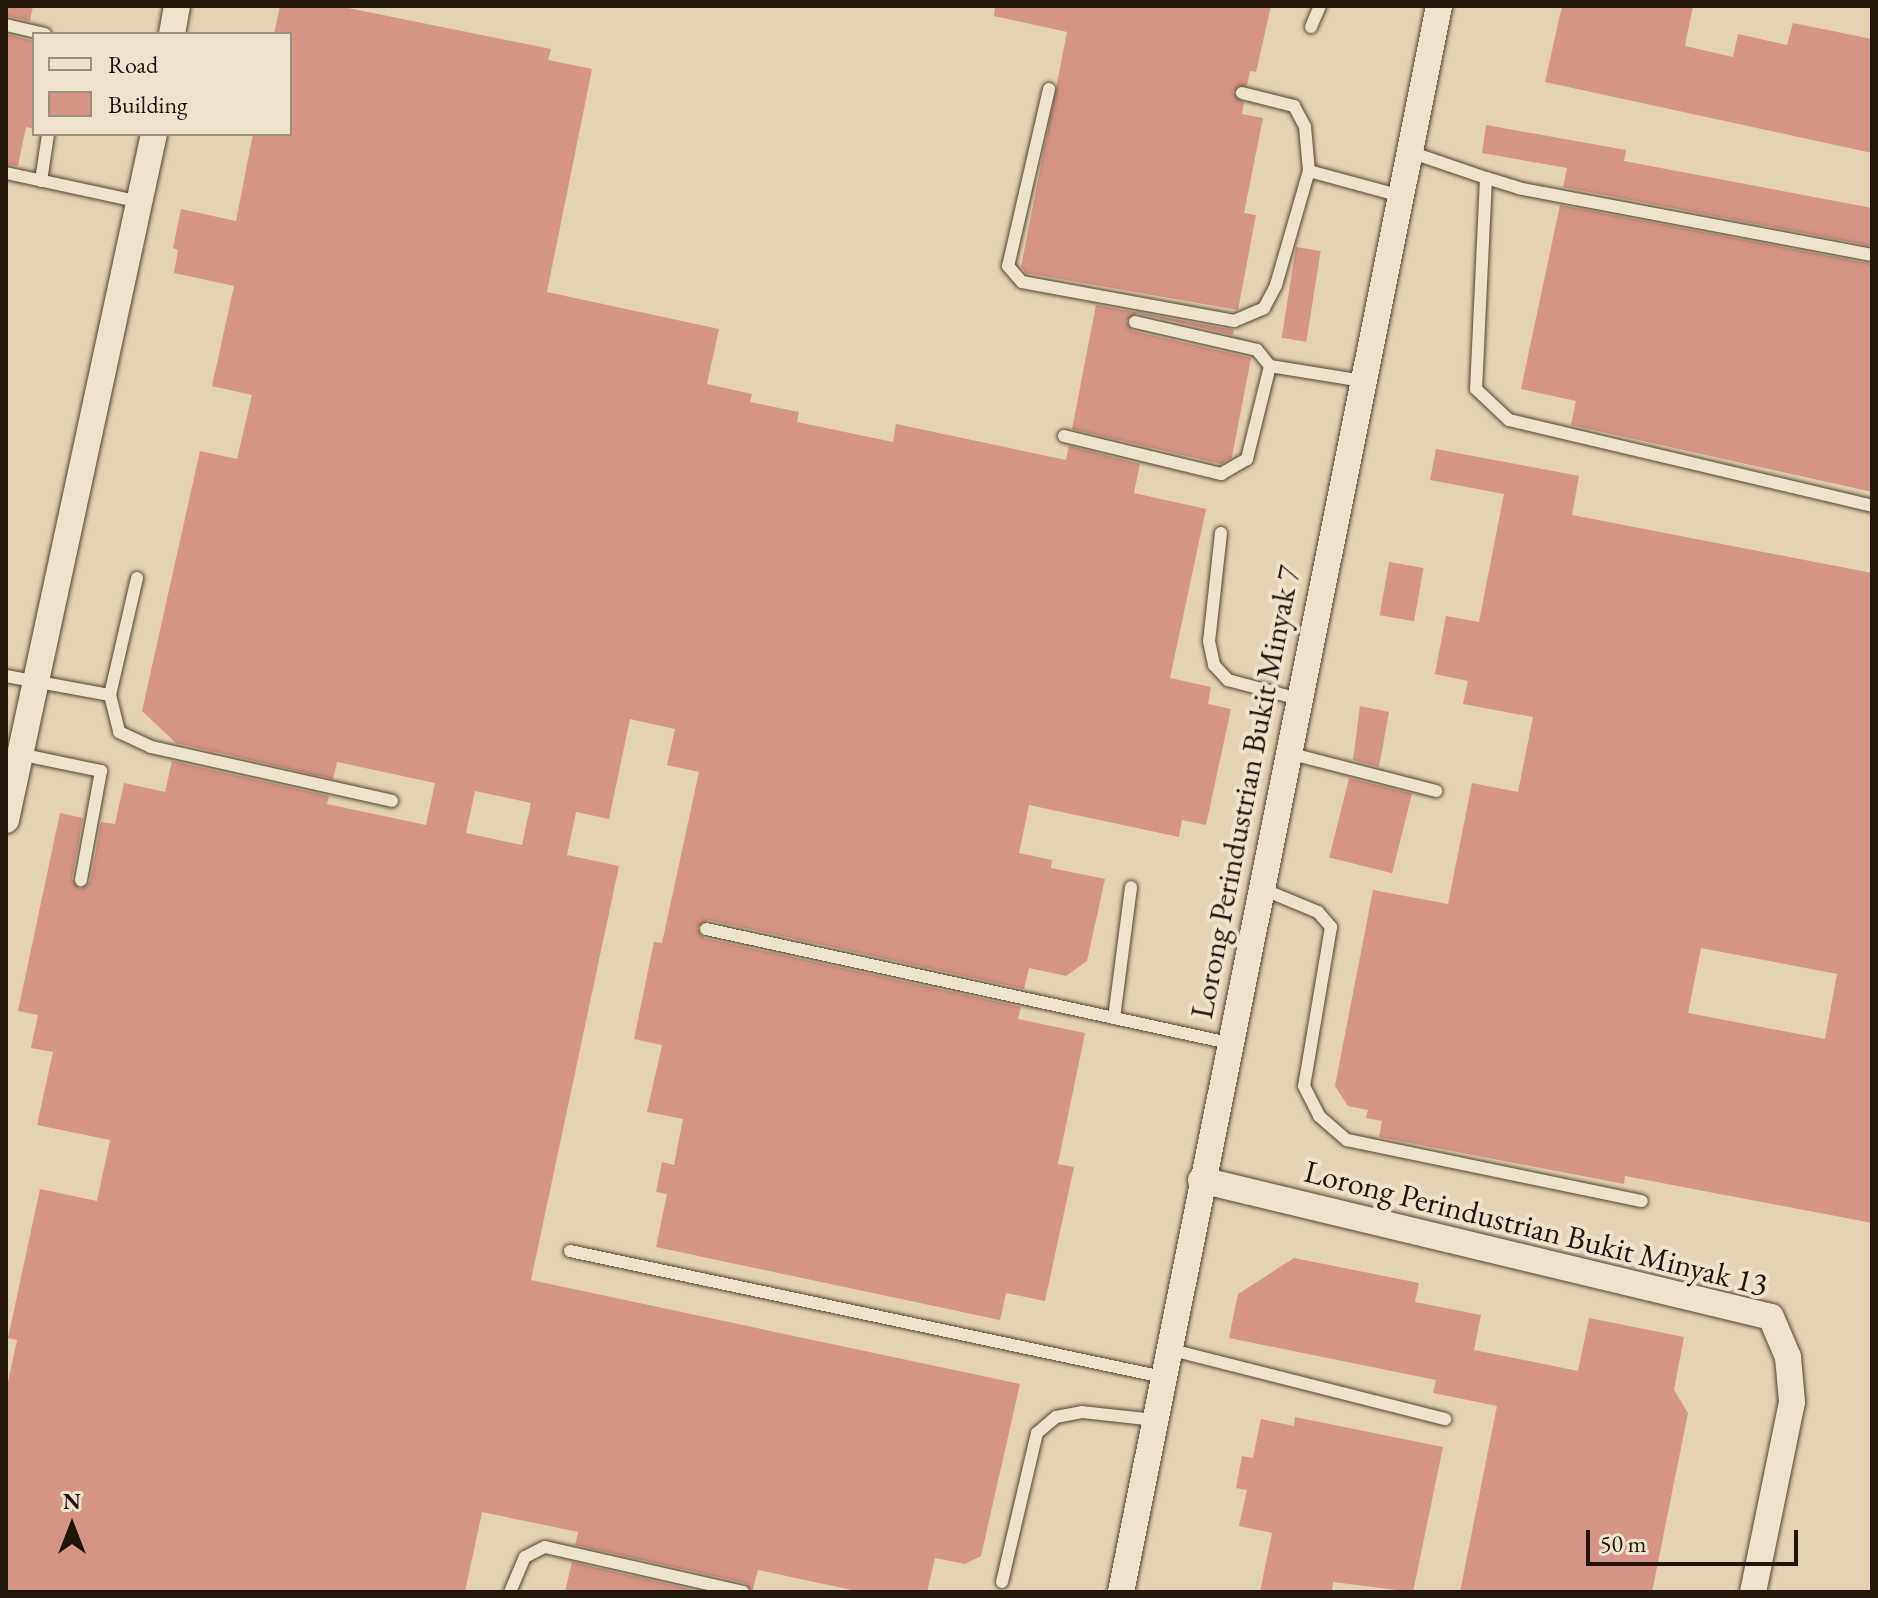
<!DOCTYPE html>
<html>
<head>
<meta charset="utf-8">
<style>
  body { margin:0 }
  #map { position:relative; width:1878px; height:1598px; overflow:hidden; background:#e3d3b4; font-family:"EB Garamond",serif }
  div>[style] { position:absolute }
  .building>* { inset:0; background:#d69487; transform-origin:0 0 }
  .roads { filter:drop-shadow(0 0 2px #524433) drop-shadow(0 0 2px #524433) }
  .service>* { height:12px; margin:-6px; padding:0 6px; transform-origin:6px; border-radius:6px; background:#ede2ce }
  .minor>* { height:26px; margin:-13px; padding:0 13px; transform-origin:13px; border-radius:13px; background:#ede2ce }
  span { translate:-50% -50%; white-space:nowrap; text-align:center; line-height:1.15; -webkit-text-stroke:8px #ede2ce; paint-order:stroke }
  .street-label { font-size:32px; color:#211408 }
  .frame { position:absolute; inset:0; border:8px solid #211408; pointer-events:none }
  .legend { position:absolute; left:32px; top:32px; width:260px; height:104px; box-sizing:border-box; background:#ede2ce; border:2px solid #9b907f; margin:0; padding:10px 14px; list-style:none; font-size:24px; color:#211408 }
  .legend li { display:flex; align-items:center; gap:16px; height:40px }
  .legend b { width:40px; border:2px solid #9b907f }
  .north { position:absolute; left:32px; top:1486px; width:80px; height:80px; -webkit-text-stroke:6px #ede2ce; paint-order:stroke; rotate:0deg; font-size:22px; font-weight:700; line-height:32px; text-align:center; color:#211408 }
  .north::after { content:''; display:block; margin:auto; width:28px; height:36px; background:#211408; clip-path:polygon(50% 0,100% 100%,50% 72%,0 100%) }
  .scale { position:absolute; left:1586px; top:1530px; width:212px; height:36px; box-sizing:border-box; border:4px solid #211408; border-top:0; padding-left:10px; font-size:24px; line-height:28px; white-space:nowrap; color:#211408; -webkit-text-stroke:6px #ede2ce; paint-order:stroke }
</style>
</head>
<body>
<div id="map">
  <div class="building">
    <div style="clip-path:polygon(6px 6px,33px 6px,30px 21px,6px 16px)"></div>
    <div style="clip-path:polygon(evenodd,280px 6px,338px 6px,551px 49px,548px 60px,592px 69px,547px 292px,719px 329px,707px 384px,752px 394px,750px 402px,799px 412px,797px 422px,893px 442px,896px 424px,1066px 460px,1069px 446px,1140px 464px,1134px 493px,1206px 509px,1170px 678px,1211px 687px,1208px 704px,1231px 709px,1206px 825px,1182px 820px,1179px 837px,1029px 805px,1019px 853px,1052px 860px,1051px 868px,1105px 879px,1087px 961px,1066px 976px,1029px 968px,1024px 989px,708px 920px,697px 928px,704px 938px,1021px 1007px,1018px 1019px,1085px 1033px,1058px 1164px,1074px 1167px,1045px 1301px,1006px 1293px,1000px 1320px,656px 1247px,667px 1194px,656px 1192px,662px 1162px,674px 1165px,683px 1119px,647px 1112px,662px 1045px,634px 1039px,654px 942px,662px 943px,699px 772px,667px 765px,675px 729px,630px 719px,609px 819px,576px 812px,567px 855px,619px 866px,531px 1280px,1020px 1384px,981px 1556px,965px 1564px,935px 1558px,927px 1592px,861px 1592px,758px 1570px,752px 1592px,745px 1583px,575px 1545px,578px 1532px,482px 1512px,465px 1592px,6px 1592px,6px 1391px,17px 1340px,8px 1338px,40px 1189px,97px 1201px,110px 1140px,37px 1125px,53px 1052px,31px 1048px,38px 1015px,18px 1011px,60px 813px,83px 818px,72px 879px,80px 889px,90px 882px,101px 822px,115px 824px,124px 783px,165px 792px,172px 761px,329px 796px,327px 804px,426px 825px,435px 783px,337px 762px,333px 779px,176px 743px,142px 711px,200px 451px,237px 459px,252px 395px,212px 386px,234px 286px,174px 273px,178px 250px,173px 248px,181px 209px,236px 221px,253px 134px,290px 134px,290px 34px,274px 34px,280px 6px,475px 791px,531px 803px,522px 845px,466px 833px,475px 791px)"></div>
    <div style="clip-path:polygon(995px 6px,1271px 6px,1256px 72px,1250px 71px,1247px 85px,1233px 92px,1244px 103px,1242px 114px,1263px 118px,1244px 213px,1256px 215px,1238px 310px,1026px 273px,1021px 267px,1067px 32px,994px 16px)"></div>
    <div style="clip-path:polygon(1562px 6px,1693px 6px,1685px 46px,1733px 57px,1738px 34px,1787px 45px,1793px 23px,1872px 39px,1872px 153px,1545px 82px)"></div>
    <div style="clip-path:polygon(6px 34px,34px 41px,34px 129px,26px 127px,18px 166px,6px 164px)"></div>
    <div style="clip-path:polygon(1486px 125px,1626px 150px,1624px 161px,1872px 208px,1872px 246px,1563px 187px,1567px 168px,1482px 153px)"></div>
    <div style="clip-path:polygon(1560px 205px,1872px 264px,1872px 492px,1571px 425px,1576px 401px,1521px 389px)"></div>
    <div style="left:1296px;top:247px;width:25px;height:92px;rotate:9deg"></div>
    <div style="clip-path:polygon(1096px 305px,1234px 330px,1233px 335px,1137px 313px,1126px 321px,1133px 331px,1251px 358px,1232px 457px,1221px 464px,1072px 429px)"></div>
    <div style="clip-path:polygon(evenodd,1436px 449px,1579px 476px,1572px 515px,1872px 573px,1872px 1223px,1625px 1176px,1624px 1184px,1379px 1137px,1382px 1121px,1366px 1118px,1368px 1110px,1348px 1106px,1335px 1086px,1373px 890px,1448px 904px,1472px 783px,1518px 792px,1533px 717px,1463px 704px,1468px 681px,1435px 674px,1446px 616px,1479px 622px,1504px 494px,1430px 480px,1436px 449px,1701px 948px,1837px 974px,1825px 1039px,1688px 1013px,1701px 948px)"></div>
    <div style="left:1389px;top:562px;width:35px;height:54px;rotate:10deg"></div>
    <div style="clip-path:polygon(1360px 706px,1389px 712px,1379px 767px,1353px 760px)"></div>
    <div style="left:1349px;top:778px;width:65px;height:82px;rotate:14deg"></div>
    <div style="clip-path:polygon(1294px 1258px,1419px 1283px,1415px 1302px,1481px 1315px,1474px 1350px,1578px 1371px,1589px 1318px,1684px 1337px,1674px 1390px,1688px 1413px,1652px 1592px,1460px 1592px,1497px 1406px,1433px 1393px,1436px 1380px,1229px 1338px,1238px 1294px)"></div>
    <div style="clip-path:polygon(1295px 1417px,1443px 1447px,1413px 1592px,1333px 1582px,1332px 1592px,1260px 1592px,1272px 1533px,1239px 1526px,1247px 1490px,1236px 1488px,1242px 1456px,1253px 1458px,1261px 1419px,1294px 1426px)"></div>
    <div style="clip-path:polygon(572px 1562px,702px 1592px,565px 1592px)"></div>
  </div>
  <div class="roads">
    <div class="service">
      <div style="left:6px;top:25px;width:40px;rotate:13deg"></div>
      <div style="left:1311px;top:27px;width:23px;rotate:-67deg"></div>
      <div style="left:1049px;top:89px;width:182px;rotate:103deg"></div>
      <div style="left:1008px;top:266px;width:21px;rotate:49deg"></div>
      <div style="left:1022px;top:282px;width:216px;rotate:10.4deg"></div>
      <div style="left:1234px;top:321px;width:33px;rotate:-23deg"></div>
      <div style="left:1264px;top:308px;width:26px;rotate:-62deg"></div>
      <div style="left:1276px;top:285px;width:119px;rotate:-73.9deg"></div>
      <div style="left:1242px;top:93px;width:54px;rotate:14deg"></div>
      <div style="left:1294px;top:106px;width:24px;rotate:62deg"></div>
      <div style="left:1305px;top:127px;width:44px;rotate:84.8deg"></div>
      <div style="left:1309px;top:171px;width:95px;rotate:15.2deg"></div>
      <div style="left:1410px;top:152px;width:80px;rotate:18.9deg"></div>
      <div style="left:6px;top:173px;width:137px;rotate:12.2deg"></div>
      <div style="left:41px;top:181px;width:48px;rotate:-81.5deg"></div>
      <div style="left:1872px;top:255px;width:359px;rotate:-169.3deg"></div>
      <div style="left:1519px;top:188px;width:34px;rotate:-163deg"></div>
      <div style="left:1486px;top:178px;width:211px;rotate:92.7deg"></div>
      <div style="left:1476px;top:389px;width:45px;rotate:43.2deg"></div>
      <div style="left:1509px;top:420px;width:373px;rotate:13.3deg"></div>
      <div style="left:1135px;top:322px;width:125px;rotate:12.9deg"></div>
      <div style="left:1257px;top:350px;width:21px;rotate:51deg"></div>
      <div style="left:1064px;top:436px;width:162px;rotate:13.6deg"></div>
      <div style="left:1221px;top:474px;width:30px;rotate:-30deg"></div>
      <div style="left:1247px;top:459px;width:96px;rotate:-76.1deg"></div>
      <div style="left:1270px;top:366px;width:94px;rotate:9.2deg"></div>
      <div style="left:1221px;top:533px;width:109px;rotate:96.3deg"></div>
      <div style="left:1209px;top:641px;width:25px;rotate:78deg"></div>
      <div style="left:1214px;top:665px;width:21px;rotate:47deg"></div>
      <div style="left:1228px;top:680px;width:73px;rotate:15deg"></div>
      <div style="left:137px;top:578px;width:120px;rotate:103deg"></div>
      <div style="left:110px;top:695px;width:38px;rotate:76deg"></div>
      <div style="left:119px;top:732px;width:35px;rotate:25deg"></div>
      <div style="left:151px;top:747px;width:247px;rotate:12.6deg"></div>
      <div style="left:6px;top:676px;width:106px;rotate:10.4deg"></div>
      <div style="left:1288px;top:753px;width:153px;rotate:14.4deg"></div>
      <div style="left:19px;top:754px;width:84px;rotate:11.7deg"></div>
      <div style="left:101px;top:771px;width:111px;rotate:100.4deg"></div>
      <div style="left:1260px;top:888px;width:63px;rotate:22.5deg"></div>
      <div style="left:1318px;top:912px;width:20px;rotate:49deg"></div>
      <div style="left:1331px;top:927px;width:161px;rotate:99.6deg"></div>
      <div style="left:1304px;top:1086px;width:34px;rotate:63deg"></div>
      <div style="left:1319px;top:1116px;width:37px;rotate:41deg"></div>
      <div style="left:1347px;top:1140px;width:301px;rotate:11.7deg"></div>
      <div style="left:706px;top:929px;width:535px;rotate:12.3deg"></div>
      <div style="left:1114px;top:1018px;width:132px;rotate:-82.6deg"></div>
      <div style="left:570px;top:1251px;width:606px;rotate:12deg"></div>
      <div style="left:1168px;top:1349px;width:286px;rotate:14.2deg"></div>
      <div style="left:1002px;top:1582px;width:153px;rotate:-76.8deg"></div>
      <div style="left:1037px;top:1433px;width:25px;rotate:-40deg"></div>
      <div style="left:1056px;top:1417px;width:26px;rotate:-11deg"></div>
      <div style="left:1082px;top:1412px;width:72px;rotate:6.3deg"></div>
      <div style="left:510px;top:1592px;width:38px;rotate:-67deg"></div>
      <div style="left:525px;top:1557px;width:22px;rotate:-27deg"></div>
      <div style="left:545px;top:1547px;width:203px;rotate:12.8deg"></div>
    </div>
    <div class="minor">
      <div style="left:172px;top:34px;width:28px;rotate:-80deg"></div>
      <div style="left:6px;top:820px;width:702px;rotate:-77.83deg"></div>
      <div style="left:1201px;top:1180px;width:586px;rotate:13.51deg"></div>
      <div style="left:1771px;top:1317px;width:43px;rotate:67deg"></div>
      <div style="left:1788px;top:1357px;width:45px;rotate:84.9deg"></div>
      <div style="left:1792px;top:1402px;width:194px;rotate:101.6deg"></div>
      <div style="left:1121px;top:1592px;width:1618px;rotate:-78.66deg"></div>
    </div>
  </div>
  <div class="street-label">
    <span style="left:1245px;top:792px;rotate:-79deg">Lorong Perindustrian Bukit Minyak 7</span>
    <span style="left:1536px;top:1228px;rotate:14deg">Lorong Perindustrian Bukit Minyak 13</span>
  </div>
  <div class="frame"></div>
  <ul class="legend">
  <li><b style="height:10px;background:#ede2ce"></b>Road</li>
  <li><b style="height:22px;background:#d69487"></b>Building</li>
  </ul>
  <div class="north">N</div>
  <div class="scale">50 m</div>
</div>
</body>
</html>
